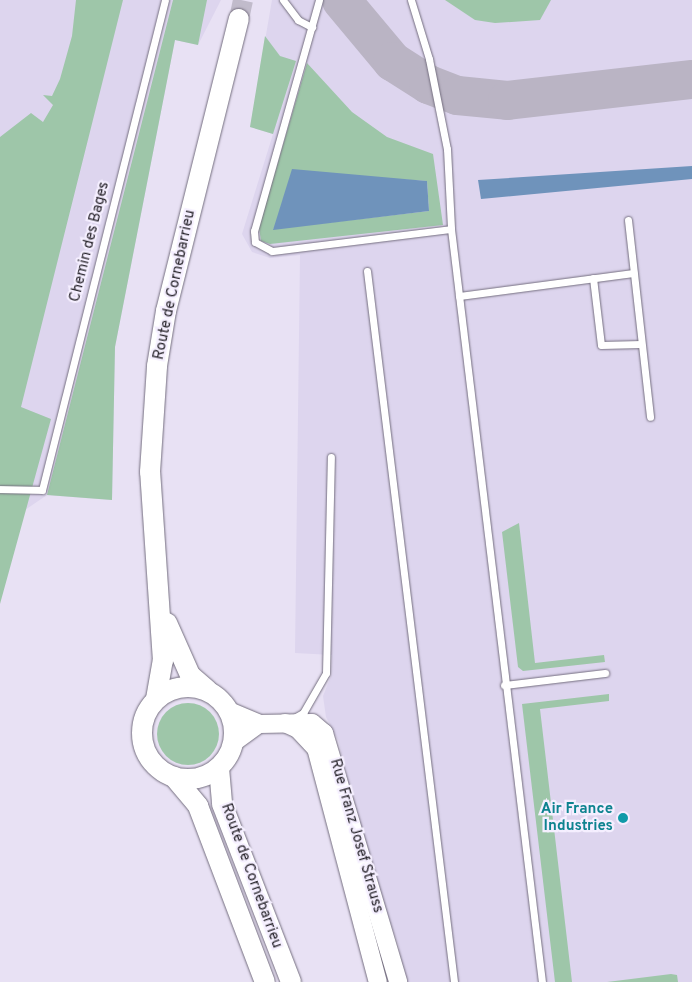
<!DOCTYPE html>
<html>
<head>
<meta charset="utf-8">
<style>
  body { margin:0 }
  #map { position:relative; width:692px; height:982px; overflow:hidden; background:#e8e1f4; font-family:Overpass,sans-serif }
  div>[style] { position:absolute }
  .built>* { inset:0; background:#ddd5ee }
  .green>* { inset:0; background:#9ec6a9 }
  .round { border-radius:50% }
  .water>* { inset:0; background:#6f93bb }
  .taxiway>* { height:39px; margin:-19.5px; padding:0 19.5px; transform-origin:19.5px; border-radius:19.5px; background:#bab4c4 }
  .secondary-tunnel>* { height:20px; margin-top:-10px; transform-origin:0; background:repeating-linear-gradient(90deg,#c1bbcb 0 20px,transparent 0 30px) }
  .roads { filter:drop-shadow(0 0 1px #746e7f) drop-shadow(0 0 1px #746e7f) }
  .service>* { height:7px; margin:-3.5px; padding:0 3.5px; transform-origin:3.5px; border-radius:3.5px; background:#fff }
  .tertiary>* { height:18px; margin:-9px; padding:0 9px; transform-origin:9px; border-radius:9px; background:#fff }
  .secondary>* { height:20px; margin:-10px; padding:0 10px; transform-origin:10px; border-radius:10px; background:#fff }
  .secondary>.ring { margin:-10px; padding:0; box-sizing:content-box; background:none; border:20px solid #fff; border-radius:50% }
  .dots>* { width:14px; height:14px; translate:-50% -50%; box-sizing:border-box; border:2px solid #f5efff; border-radius:50% }
  span { translate:-50% -50%; white-space:nowrap; text-align:center; line-height:1.15; -webkit-text-stroke:4.5px #f5efff; paint-order:stroke }
  .street-label { font-size:15px; color:#252229 }
  .culture-label { font-size:15px; color:#0d838f; font-weight:700 }
  .right { translate:-100% -50%; text-align:right }
</style>
</head>
<body>
<div id="map">
  <div class="built">
    <div style="clip-path:polygon(0 0,221px 0,198px 45px,175px 40px,115px 347px,112px 500px,47px 495px,25px 510px,0 508px)"></div>
    <div style="clip-path:polygon(272px 0,692px 0,692px 982px,401px 982px,399px 947px,352px 813px,339px 742px,326px 717px,323px 696px,331px 676px,332px 655px,295px 653px,300px 255px,270px 258px,252px 252px,242px 234px,273px 134px,250px 127px)"></div>
  </div>
  <div class="green">
    <div style="clip-path:polygon(76px 0,123px 0,21px 407px,51px 419px,0 604px,0 137px,31px 113px,43px 122px,53px 105px,43px 95px,52px 96px,60px 79px,72px 36px)"></div>
    <div style="clip-path:polygon(173px 0,207px 0,198px 45px,175px 40px,115px 347px,112px 500px,47px 495px)"></div>
    <div style="clip-path:polygon(445px 0,551px 0,540px 20px,495px 23px,475px 20px)"></div>
    <div style="clip-path:polygon(265px 36px,280px 56px,296px 61px,273px 134px,250px 127px)"></div>
    <div style="clip-path:polygon(evenodd,307px 63px,352px 112px,387px 137px,433px 154px,443px 225px,270px 244px,261px 241px,259px 227px,307px 63px,378px 178px,427px 181px,429px 211px,273px 229px,378px 178px)"></div>
    <div style="clip-path:polygon(519px 523px,535px 663px,604px 655px,605px 662px,523px 671px,518px 667px,502px 532px)"></div>
    <div style="clip-path:polygon(609px 694px,609px 701px,540px 709px,572px 982px,555px 982px,522px 704px)"></div>
    <div class="round" style="left:157px;top:703px;width:62px;height:62px"></div>
    <div style="clip-path:polygon(671px 974px,677px 975px,678px 982px,607px 982px)"></div>
  </div>
  <div class="water">
    <div style="clip-path:polygon(692px 166px,692px 179px,481px 199px,478px 180px)"></div>
    <div style="clip-path:polygon(292px 169px,427px 181px,429px 211px,273px 230px)"></div>
  </div>
  <div class="taxiway">
    <div style="left:341px;top:0;width:80px;rotate:50.1deg"></div>
    <div style="left:392px;top:61px;width:43px;rotate:32.6deg"></div>
    <div style="left:428px;top:84px;width:31px;rotate:21deg"></div>
    <div style="left:457px;top:95px;width:50px;rotate:5.7deg"></div>
    <div style="left:507px;top:100px;width:186px;rotate:-6.5deg"></div>
  </div>
  <div class="secondary-tunnel">
    <div style="left:239px;top:19px;width:19px;rotate:-78deg"></div>
  </div>
  <div class="roads">
    <div class="service">
      <div style="left:283px;top:0;width:25px;rotate:53deg"></div>
      <div style="left:298px;top:20px;width:16px;rotate:27deg"></div>
      <div style="left:319px;top:0;width:240px;rotate:105.7deg"></div>
      <div style="left:254px;top:231px;width:11px;rotate:85deg"></div>
      <div style="left:255px;top:242px;width:19px;rotate:28deg"></div>
      <div style="left:272px;top:251px;width:180px;rotate:-7deg"></div>
      <div style="left:411px;top:0;width:62px;rotate:73deg"></div>
      <div style="left:429px;top:59px;width:92px;rotate:78.7deg"></div>
      <div style="left:447px;top:149px;width:80px;rotate:87.1deg"></div>
      <div style="left:451px;top:229px;width:758px;rotate:83.11deg"></div>
      <div style="left:628px;top:220px;width:198px;rotate:83.6deg"></div>
      <div style="left:367px;top:271px;width:716px;rotate:83.02deg"></div>
      <div style="left:593px;top:278px;width:67px;rotate:83.2deg"></div>
      <div style="left:601px;top:345px;width:40px;rotate:-1.4deg"></div>
      <div style="left:459px;top:296px;width:176px;rotate:-7.5deg"></div>
      <div style="left:0;top:489px;width:42px;rotate:1.4deg"></div>
      <div style="left:42px;top:490px;width:505px;rotate:-75.91deg"></div>
      <div style="left:504px;top:685px;width:102px;rotate:-6.8deg"></div>
      <div style="left:292px;top:719px;width:13px;rotate:-29deg"></div>
      <div style="left:303px;top:713px;width:46px;rotate:-60.1deg"></div>
      <div style="left:326px;top:673px;width:216px;rotate:-88.7deg"></div>
    </div>
    <div class="tertiary">
      <div style="left:229px;top:711px;width:33px;rotate:23deg"></div>
      <div style="left:259px;top:724px;width:53px;rotate:-1.1deg"></div>
      <div style="left:312px;top:723px;width:16px;rotate:40deg"></div>
      <div style="left:324px;top:733px;width:260px;rotate:73.4deg"></div>
      <div style="left:285px;top:723px;width:14px;rotate:25deg"></div>
      <div style="left:298px;top:729px;width:26px;rotate:47deg"></div>
      <div style="left:316px;top:748px;width:242px;rotate:75.2deg"></div>
      <div style="left:234px;top:742px;width:31px;rotate:-36deg"></div>
    </div>
    <div class="secondary">
      <div style="left:167px;top:623px;width:57px;rotate:66.1deg"></div>
      <div style="left:190px;top:675px;width:23px;rotate:41deg"></div>
      <div class="ring" style="left:142px;top:687px;width:72px;height:72px"></div>
      <div style="left:156px;top:699px;width:39px;rotate:-80deg"></div>
      <div style="left:163px;top:661px;width:189px;rotate:-93.9deg"></div>
      <div style="left:150px;top:472px;width:106px;rotate:-86.2deg"></div>
      <div style="left:157px;top:366px;width:56px;rotate:-80.7deg"></div>
      <div style="left:166px;top:311px;width:301px;rotate:-76deg"></div>
      <div style="left:219px;top:768px;width:36px;rotate:85deg"></div>
      <div style="left:222px;top:804px;width:191px;rotate:68.8deg"></div>
      <div style="left:174px;top:777px;width:38px;rotate:50deg"></div>
      <div style="left:198px;top:806px;width:188px;rotate:69.2deg"></div>
    </div>
  </div>
  <div class="dots">
    <div style="left:623px;top:818px;background:#0f9aa8"></div>
  </div>
  <div class="street-label">
    <span style="left:90px;top:242px;rotate:-76deg">Chemin des Bages</span>
    <span style="left:175px;top:285px;rotate:-78deg">Route de Cornebarrieu</span>
    <span style="left:356px;top:836px;rotate:74deg">Rue Franz Josef Strauss</span>
    <span style="left:251px;top:876px;rotate:70deg">Route de Cornebarrieu</span>
  </div>
  <div class="culture-label">
    <span class="right" style="left:613px;top:818px">Air France<br>Industries</span>
  </div>
</div>
</body>
</html>
